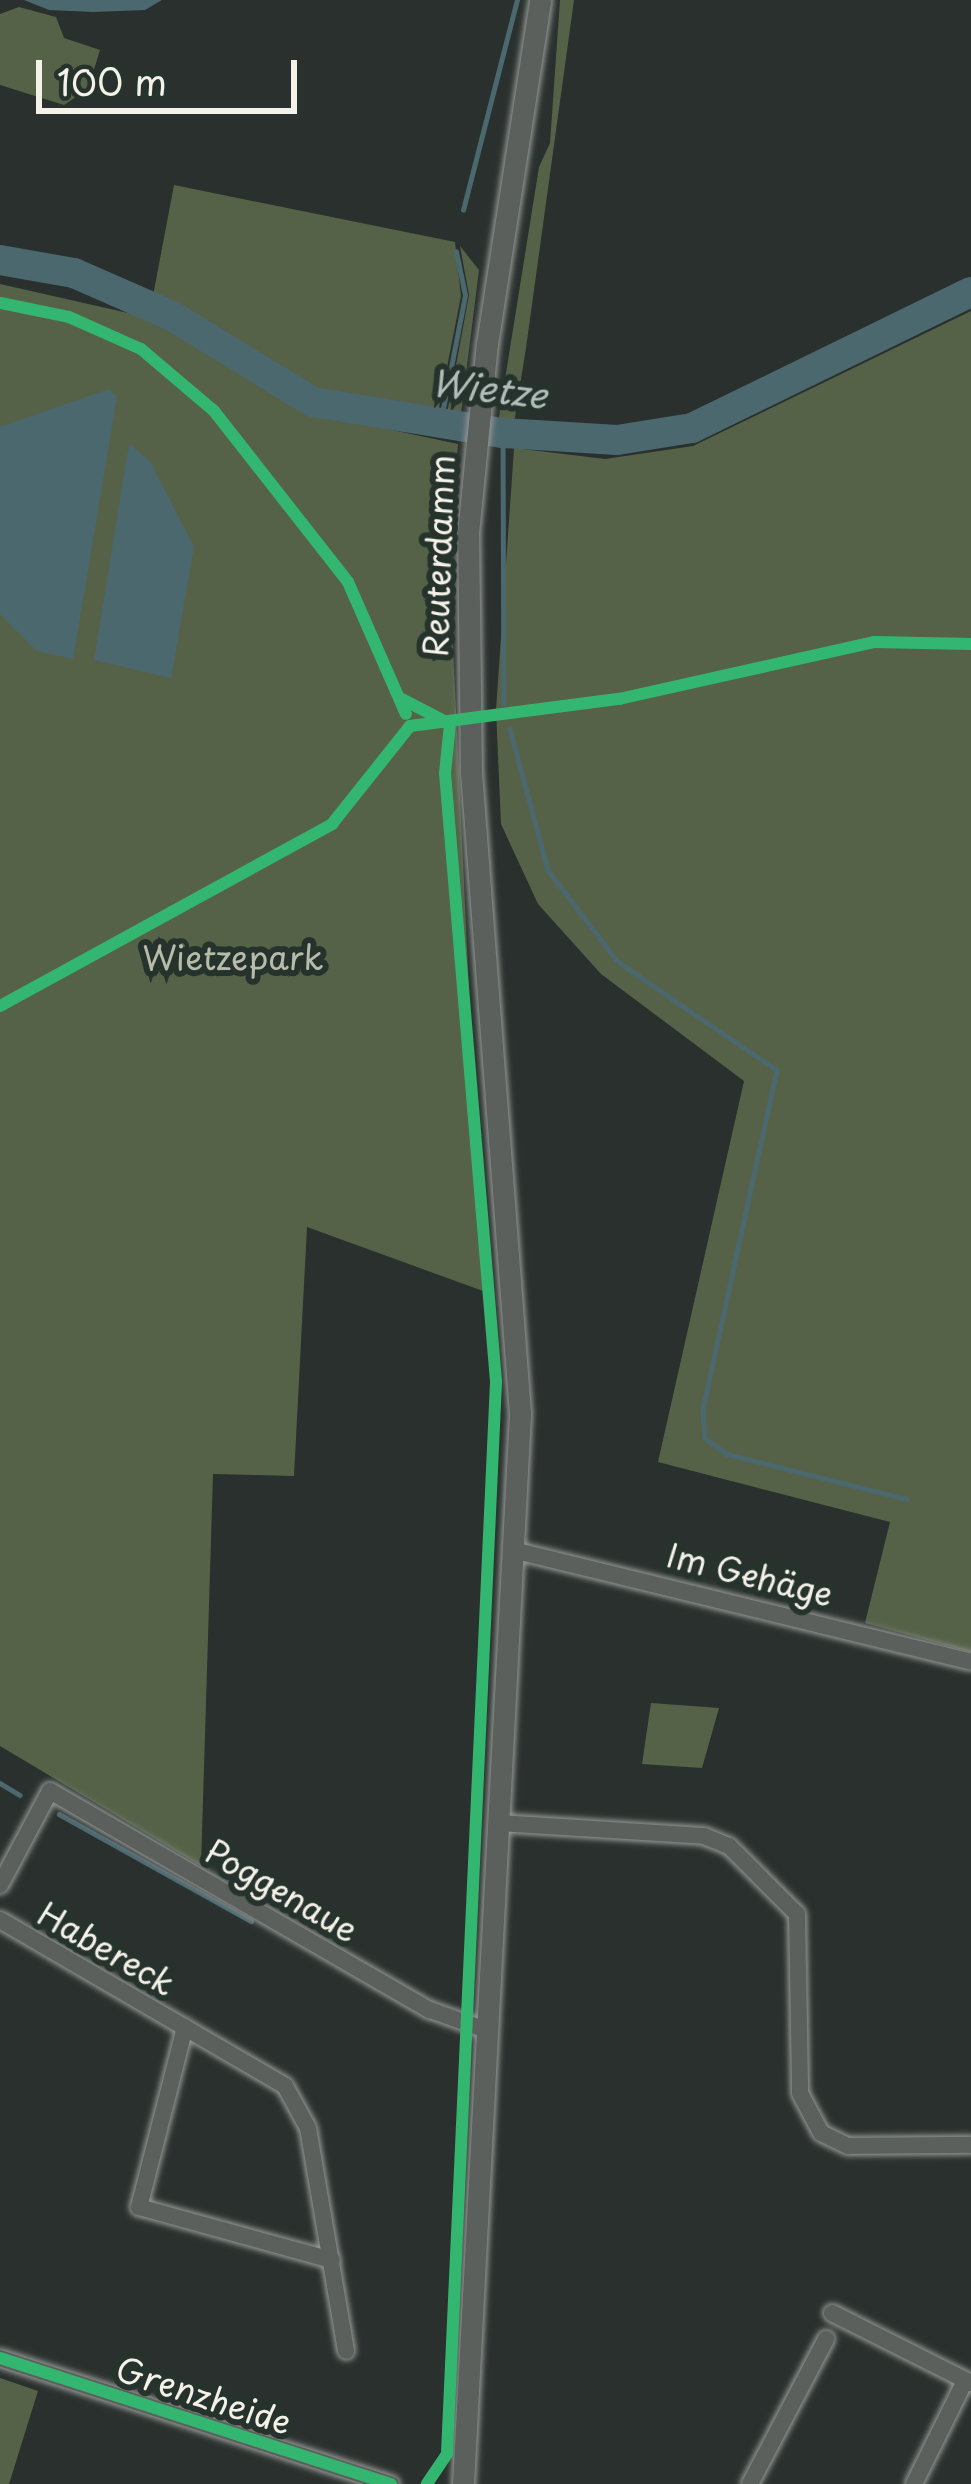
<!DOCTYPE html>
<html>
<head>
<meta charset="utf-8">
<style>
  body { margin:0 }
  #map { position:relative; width:971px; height:2484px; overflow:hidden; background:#29302d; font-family:"Playpen Sans",sans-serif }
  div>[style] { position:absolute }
  .green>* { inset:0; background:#556248 }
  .water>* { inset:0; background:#4c686f }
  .stream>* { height:4.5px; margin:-2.25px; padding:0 2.25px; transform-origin:2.25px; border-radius:2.25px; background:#4c686f }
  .river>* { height:30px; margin:-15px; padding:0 15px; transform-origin:15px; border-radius:15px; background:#4c686f }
  .roads { filter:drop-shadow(0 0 3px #969996) drop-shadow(0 0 3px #969996) }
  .minor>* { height:16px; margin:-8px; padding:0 8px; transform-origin:8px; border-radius:8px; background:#5c605c }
  .tertiary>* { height:21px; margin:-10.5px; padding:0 10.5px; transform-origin:10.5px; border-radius:10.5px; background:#5c605c }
  .cycleway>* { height:12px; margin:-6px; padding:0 6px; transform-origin:6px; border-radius:6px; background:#33b770 }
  span { translate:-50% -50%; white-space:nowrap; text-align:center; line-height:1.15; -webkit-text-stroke:12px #26332d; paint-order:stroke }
  .street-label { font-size:33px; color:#f4f1e8 }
  .park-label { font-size:33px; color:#b7bbaa }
  .water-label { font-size:36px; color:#b2bcba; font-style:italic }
  .scale { position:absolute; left:36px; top:60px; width:261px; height:54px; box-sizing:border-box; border:6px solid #f4f1e8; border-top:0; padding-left:15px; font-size:36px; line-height:42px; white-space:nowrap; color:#f4f1e8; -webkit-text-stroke:9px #26332d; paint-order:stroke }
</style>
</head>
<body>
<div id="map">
  <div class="green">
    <div style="clip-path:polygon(560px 0,574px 0,526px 348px,514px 423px,498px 423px,539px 167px,550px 143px)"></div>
    <div style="clip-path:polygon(19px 7px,56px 17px,64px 38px,100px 50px,88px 89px,64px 105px,0 85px,0 14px)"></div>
    <div style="clip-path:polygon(174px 185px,455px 242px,461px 296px,438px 413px,316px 395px,152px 301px)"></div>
    <div style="clip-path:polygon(460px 246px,479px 270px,461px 413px,447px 414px,469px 295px)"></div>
    <div style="clip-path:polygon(0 284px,159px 320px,303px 411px,458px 444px,449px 561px,483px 1291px,307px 1227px,294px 1476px,213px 1474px,201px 1866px,0 1746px)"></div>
    <div style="clip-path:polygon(971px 311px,971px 1652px,865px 1623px,890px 1522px,658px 1462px,744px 1081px,601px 974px,538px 904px,501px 824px,496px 710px,514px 448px,605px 459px,693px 446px)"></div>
    <div style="clip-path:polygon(651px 1703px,719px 1708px,702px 1768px,642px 1764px)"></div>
    <div style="clip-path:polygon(0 2378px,38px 2391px,9px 2484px,0 2484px)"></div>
  </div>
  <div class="water">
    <div style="clip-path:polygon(24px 0,162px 0,145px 10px,93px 12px,49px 10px)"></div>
    <div style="clip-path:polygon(109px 389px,117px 397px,73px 659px,37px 651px,0 614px,0 427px)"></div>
    <div style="clip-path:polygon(129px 444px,150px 461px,194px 547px,171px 678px,94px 660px)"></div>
  </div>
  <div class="stream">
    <div style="left:463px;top:210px;width:217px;rotate:-75.6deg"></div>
    <div style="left:440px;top:424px;width:131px;rotate:-79deg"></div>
    <div style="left:465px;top:295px;width:44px;rotate:-101.8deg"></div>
    <div style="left:503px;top:433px;width:270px;rotate:89.8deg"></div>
    <div style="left:510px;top:729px;width:146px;rotate:74.9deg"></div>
    <div style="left:548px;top:870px;width:114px;rotate:52.8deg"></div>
    <div style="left:617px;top:961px;width:194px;rotate:34.3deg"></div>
    <div style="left:777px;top:1070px;width:347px;rotate:102.3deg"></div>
    <div style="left:703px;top:1409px;width:29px;rotate:86deg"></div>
    <div style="left:705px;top:1438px;width:27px;rotate:36deg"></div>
    <div style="left:727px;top:1454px;width:185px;rotate:14.1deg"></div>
    <div style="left:0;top:1783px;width:23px;rotate:31deg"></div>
    <div style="left:59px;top:1814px;width:220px;rotate:29.1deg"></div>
  </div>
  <div class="river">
    <div style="left:0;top:260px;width:75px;rotate:10deg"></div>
    <div style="left:74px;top:273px;width:107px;rotate:23.7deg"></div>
    <div style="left:172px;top:316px;width:165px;rotate:31.4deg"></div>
    <div style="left:313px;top:402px;width:193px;rotate:9.3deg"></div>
    <div style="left:503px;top:433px;width:114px;rotate:3.5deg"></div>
    <div style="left:617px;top:440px;width:76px;rotate:-9.1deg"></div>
    <div style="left:692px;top:428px;width:310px;rotate:-26deg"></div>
  </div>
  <div class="roads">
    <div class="minor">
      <div style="left:513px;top:1550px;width:471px;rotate:13.7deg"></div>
      <div style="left:499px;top:1823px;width:205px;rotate:3.6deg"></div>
      <div style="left:704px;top:1836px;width:27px;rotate:22deg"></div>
      <div style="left:729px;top:1846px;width:96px;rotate:45deg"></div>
      <div style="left:797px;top:1914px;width:179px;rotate:89deg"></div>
      <div style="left:800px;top:2093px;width:45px;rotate:62.3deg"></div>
      <div style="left:821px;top:2133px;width:30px;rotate:26deg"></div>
      <div style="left:848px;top:2146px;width:123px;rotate:-0.5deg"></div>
      <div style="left:0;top:1885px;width:106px;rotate:-62deg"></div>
      <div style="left:50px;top:1791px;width:439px;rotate:30deg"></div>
      <div style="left:430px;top:2010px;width:59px;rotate:19.7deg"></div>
      <div style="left:0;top:1920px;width:330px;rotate:30.2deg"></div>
      <div style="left:285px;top:2086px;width:48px;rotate:61.3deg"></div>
      <div style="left:308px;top:2128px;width:226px;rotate:80.3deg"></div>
      <div style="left:185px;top:2027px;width:186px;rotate:104.3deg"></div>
      <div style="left:139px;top:2207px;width:200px;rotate:15.4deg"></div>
      <div style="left:832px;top:2313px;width:156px;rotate:26.7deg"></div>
      <div style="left:0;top:2358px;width:411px;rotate:17.9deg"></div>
      <div style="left:750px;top:2484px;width:164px;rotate:-62.3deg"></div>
      <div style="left:914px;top:2484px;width:115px;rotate:-63.7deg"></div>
    </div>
    <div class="tertiary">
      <div style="left:463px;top:2484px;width:1073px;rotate:-86.95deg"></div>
      <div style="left:520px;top:1413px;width:643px;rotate:-94.37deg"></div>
      <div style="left:471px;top:772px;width:239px;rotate:-90.7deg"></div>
      <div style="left:468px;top:533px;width:190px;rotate:-84.3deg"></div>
      <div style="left:487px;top:344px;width:348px;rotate:-81.2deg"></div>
    </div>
  </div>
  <div class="cycleway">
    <div style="left:0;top:303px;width:70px;rotate:11.5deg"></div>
    <div style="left:69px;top:317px;width:79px;rotate:24deg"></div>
    <div style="left:141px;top:349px;width:96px;rotate:40.3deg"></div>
    <div style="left:214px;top:411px;width:217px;rotate:51.9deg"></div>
    <div style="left:348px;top:582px;width:144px;rotate:66.3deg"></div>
    <div style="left:400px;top:698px;width:56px;rotate:27.5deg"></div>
    <div style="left:450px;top:724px;width:49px;rotate:95.8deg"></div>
    <div style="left:445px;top:773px;width:611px;rotate:85.21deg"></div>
    <div style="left:496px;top:1382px;width:1073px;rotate:92.62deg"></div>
    <div style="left:447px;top:2454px;width:36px;rotate:124deg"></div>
    <div style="left:0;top:1006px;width:379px;rotate:-28.7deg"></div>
    <div style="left:332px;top:824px;width:125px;rotate:-51.5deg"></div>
    <div style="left:410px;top:726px;width:211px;rotate:-7.4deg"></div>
    <div style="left:619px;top:699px;width:261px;rotate:-12.6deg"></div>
    <div style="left:874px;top:642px;width:97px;rotate:1.2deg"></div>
    <div style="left:0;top:2358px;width:411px;rotate:17.9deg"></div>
  </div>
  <div class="street-label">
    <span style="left:438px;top:556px;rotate:-88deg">Reuterdamm</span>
    <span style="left:750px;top:1574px;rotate:14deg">Im Gehäge</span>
    <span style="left:282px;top:1890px;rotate:30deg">Poggenaue</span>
    <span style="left:107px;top:1948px;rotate:30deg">Habereck</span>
    <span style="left:204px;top:2395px;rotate:18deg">Grenzheide</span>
  </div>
  <div class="park-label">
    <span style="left:233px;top:957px">Wietzepark</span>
  </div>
  <div class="water-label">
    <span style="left:489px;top:388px;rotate:7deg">Wietze</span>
  </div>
  <div class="scale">100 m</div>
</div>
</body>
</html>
